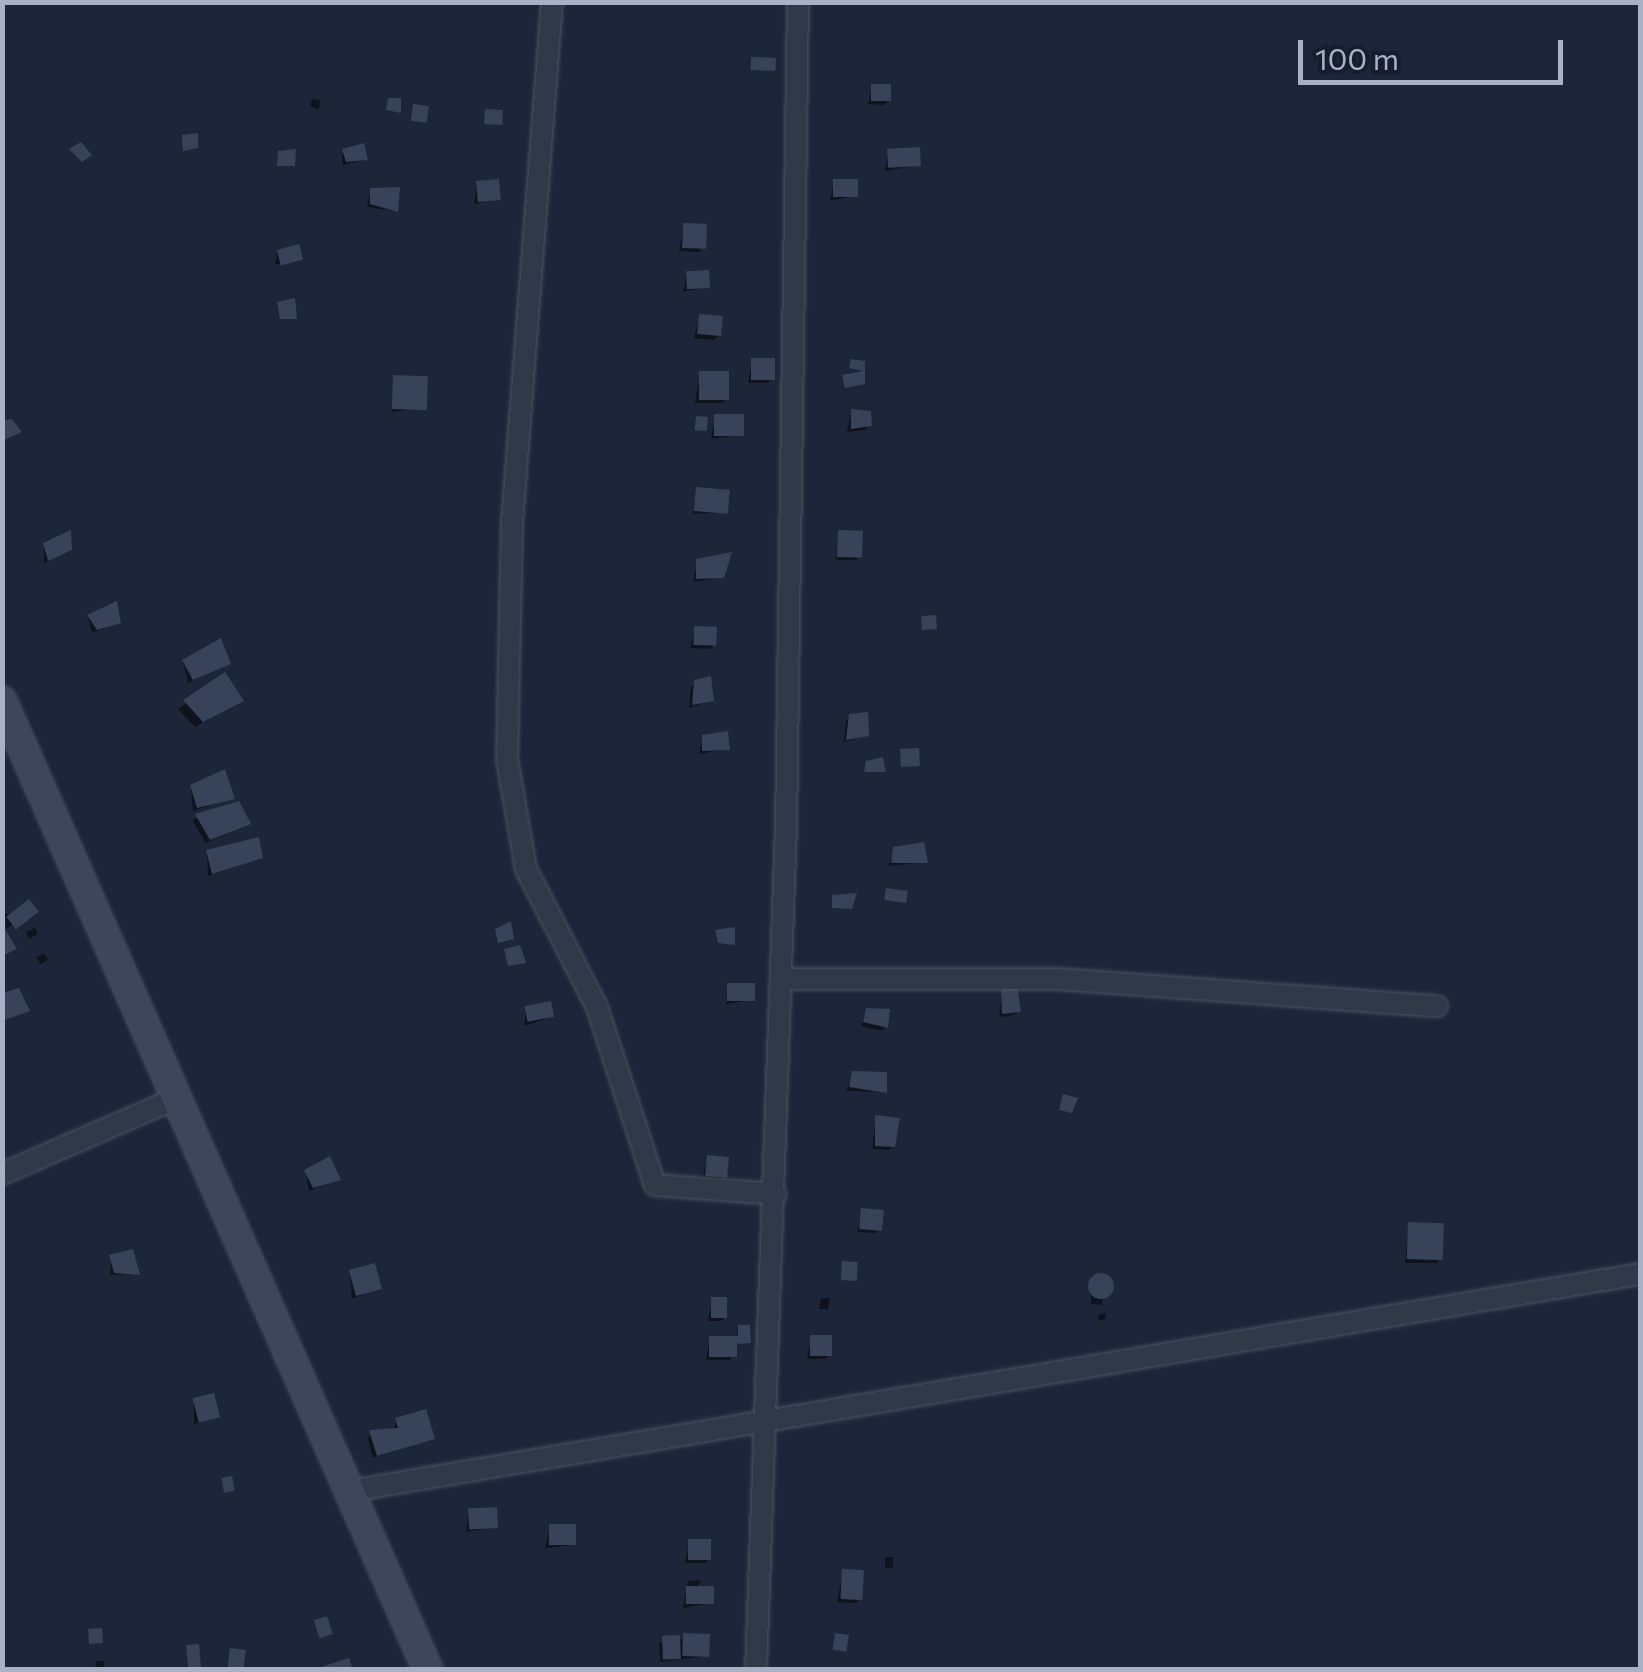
<!DOCTYPE html>
<html>
<head>
<meta charset="utf-8">
<style>
  body { margin:0 }
  #map { position:relative; width:1643px; height:1672px; overflow:hidden; background:#1d2538; font-family:Commissioner,sans-serif }
  div>[style] { position:absolute }
  .shadow>* { inset:0; background:#0007; transform-origin:0 0 }
  .building>* { inset:0; background:#384259; transform-origin:0 0 }
  .round { border-radius:50% }
  .roads { filter:drop-shadow(0 0 2px #4b5264) drop-shadow(0 0 2px #4b5264) }
  .minor>* { height:20px; margin:-10px; padding:0 10px; transform-origin:10px; border-radius:10px; background:#313848 }
  .secondary>* { height:28px; margin:-14px; padding:0 14px; transform-origin:14px; border-radius:14px; background:#3e465c }
  span { translate:-50% -50%; white-space:nowrap; text-align:center; line-height:1.15; -webkit-text-stroke:8px #161d2c; paint-order:stroke }
  .frame { position:absolute; inset:0; border:5px solid #aab1c6; pointer-events:none }
  .scale { position:absolute; left:1298px; top:40px; width:265px; height:45px; box-sizing:border-box; border:5px solid #aab1c6; border-top:0; padding-left:12px; font-size:30px; line-height:35px; white-space:nowrap; color:#aab1c6; -webkit-text-stroke:8px #161d2c; paint-order:stroke }
</style>
</head>
<body>
<div id="map">
  <div class="shadow">
    <div style="clip-path:polygon(872px 86px,889px 101px,884px 105px,868px 104px)"></div>
    <div style="clip-path:polygon(312px 99px,320px 100px,319px 110px,310px 106px)"></div>
    <div style="clip-path:polygon(343px 151px,365px 160px,342px 165px)"></div>
    <div style="clip-path:polygon(888px 151px,918px 165px,885px 171px)"></div>
    <div style="clip-path:polygon(834px 182px,855px 196px,830px 201px)"></div>
    <div style="clip-path:polygon(477px 183px,498px 199px,474px 204px)"></div>
    <div style="clip-path:polygon(371px 190px,396px 211px,367px 207px)"></div>
    <div style="clip-path:polygon(684px 225px,703px 248px,699px 252px,679px 251px)"></div>
    <div style="clip-path:polygon(278px 249px,300px 258px,275px 265px)"></div>
    <div style="clip-path:polygon(687px 273px,707px 287px,683px 292px)"></div>
    <div style="clip-path:polygon(700px 316px,718px 336px,714px 340px,694px 338px)"></div>
    <div style="clip-path:polygon(752px 361px,772px 379px,768px 383px,748px 383px)"></div>
    <div style="clip-path:polygon(700px 373px,726px 399px,722px 403px,695px 403px)"></div>
    <div style="clip-path:polygon(394px 378px,428px 407px,392px 412px)"></div>
    <div style="clip-path:polygon(851px 412px,869px 426px,865px 430px,847px 432px)"></div>
    <div style="clip-path:polygon(715px 417px,742px 435px,711px 439px)"></div>
    <div style="clip-path:polygon(697px 489px,726px 512px,693px 514px)"></div>
    <div style="clip-path:polygon(839px 533px,860px 556px,856px 560px,836px 560px)"></div>
    <div style="clip-path:polygon(44px 545px,70px 549px,44px 563px)"></div>
    <div style="clip-path:polygon(697px 562px,722px 577px,693px 582px)"></div>
    <div style="clip-path:polygon(88px 617px,119px 622px,92px 633px)"></div>
    <div style="clip-path:polygon(695px 629px,714px 645px,710px 649px,690px 648px)"></div>
    <div style="clip-path:polygon(183px 662px,228px 664px,188px 683px)"></div>
    <div style="clip-path:polygon(224px 676px,241px 700px,195px 727px,178px 709px)"></div>
    <div style="clip-path:polygon(696px 682px,712px 700px,689px 708px,691px 687px)"></div>
    <div style="clip-path:polygon(850px 717px,866px 735px,844px 742px,846px 721px)"></div>
    <div style="clip-path:polygon(703px 737px,728px 749px,699px 754px)"></div>
    <div style="clip-path:polygon(191px 787px,232px 798px,193px 811px)"></div>
    <div style="clip-path:polygon(238px 804px,248px 824px,206px 843px,192px 820px)"></div>
    <div style="clip-path:polygon(895px 849px,925px 862px,888px 866px)"></div>
    <div style="clip-path:polygon(207px 852px,260px 858px,208px 876px)"></div>
    <div style="clip-path:polygon(5px 914px,32px 915px,6px 928px)"></div>
    <div style="clip-path:polygon(35px 928px,38px 934px,29px 939px,26px 932px)"></div>
    <div style="left:44px;top:953px;width:8px;height:9px;rotate:60deg"></div>
    <div style="clip-path:polygon(728px 985px,752px 1000px,726px 1004px)"></div>
    <div style="clip-path:polygon(1002px 993px,1018px 1011px,1014px 1015px,999px 1017px)"></div>
    <div style="clip-path:polygon(526px 1009px,551px 1017px,524px 1026px)"></div>
    <div style="clip-path:polygon(867px 1011px,886px 1027px,882px 1031px,861px 1026px)"></div>
    <div style="clip-path:polygon(853px 1074px,885px 1092px,846px 1091px)"></div>
    <div style="clip-path:polygon(876px 1118px,893px 1146px,889px 1150px,872px 1149px)"></div>
    <div style="clip-path:polygon(708px 1158px,725px 1176px,720px 1180px,702px 1179px)"></div>
    <div style="clip-path:polygon(306px 1172px,338px 1179px,309px 1191px)"></div>
    <div style="clip-path:polygon(862px 1211px,880px 1229px,876px 1233px,857px 1232px)"></div>
    <div style="clip-path:polygon(1409px 1225px,1441px 1258px,1437px 1263px,1405px 1263px)"></div>
    <div style="clip-path:polygon(111px 1257px,138px 1274px,110px 1275px)"></div>
    <div style="clip-path:polygon(350px 1272px,379px 1288px,352px 1299px)"></div>
    <div style="clip-path:polygon(1092px 1275px,1109px 1275px,1101px 1305px,1091px 1304px)"></div>
    <div style="clip-path:polygon(821px 1298px,830px 1298px,828px 1309px,819px 1309px)"></div>
    <div style="clip-path:polygon(712px 1299px,725px 1317px,721px 1321px,708px 1321px)"></div>
    <div style="clip-path:polygon(1105px 1313px,1106px 1319px,1099px 1321px,1098px 1315px)"></div>
    <div style="clip-path:polygon(737px 1329px,748px 1342px,735px 1344px,730px 1360px,706px 1360px,710px 1338px,738px 1338px)"></div>
    <div style="clip-path:polygon(811px 1338px,830px 1355px,825px 1359px,807px 1359px)"></div>
    <div style="clip-path:polygon(194px 1400px,217px 1416px,194px 1424px)"></div>
    <div style="clip-path:polygon(396px 1420px,432px 1438px,373px 1458px,367px 1437px,394px 1431px)"></div>
    <div style="clip-path:polygon(469px 1510px,495px 1527px,466px 1532px)"></div>
    <div style="clip-path:polygon(550px 1526px,573px 1545px,545px 1548px)"></div>
    <div style="clip-path:polygon(689px 1542px,709px 1559px,705px 1563px,685px 1563px)"></div>
    <div style="left:885px;top:1557px;width:8px;height:11px"></div>
    <div style="clip-path:polygon(843px 1572px,860px 1599px,856px 1603px,837px 1602px)"></div>
    <div style="clip-path:polygon(702px 1580px,696px 1588px,711px 1603px,683px 1608px,688px 1581px)"></div>
    <div style="clip-path:polygon(684px 1636px,707px 1656px,660px 1662px,659px 1642px,678px 1643px)"></div>
    <div style="clip-path:polygon(96px 1661px,104px 1661px,104px 1669px,95px 1670px)"></div>
  </div>
  <div class="building">
    <div style="left:751px;top:57px;width:25px;height:13px;rotate:2deg"></div>
    <div style="left:871px;top:84px;width:20px;height:17px"></div>
    <div style="clip-path:polygon(388px 98px,401px 98px,401px 113px,386px 110px)"></div>
    <div style="left:413px;top:104px;width:16px;height:17px;rotate:7deg"></div>
    <div style="left:485px;top:109px;width:18px;height:15px;rotate:3deg"></div>
    <div style="clip-path:polygon(198px 133px,198px 148px,183px 151px,182px 135px)"></div>
    <div style="clip-path:polygon(81px 142px,92px 155px,82px 162px,69px 149px)"></div>
    <div style="clip-path:polygon(364px 143px,368px 160px,346px 162px,342px 149px)"></div>
    <div style="left:920px;top:147px;width:19px;height:33px;rotate:87deg"></div>
    <div style="clip-path:polygon(296px 149px,295px 166px,277px 166px,278px 151px)"></div>
    <div style="left:499px;top:179px;width:21px;height:23px;rotate:85deg"></div>
    <div style="left:858px;top:179px;width:18px;height:25px;rotate:90deg"></div>
    <div style="clip-path:polygon(400px 187px,398px 212px,370px 204px,370px 188px)"></div>
    <div style="left:683px;top:223px;width:24px;height:25px;rotate:2deg"></div>
    <div style="left:299px;top:244px;width:16px;height:23px;rotate:75deg"></div>
    <div style="left:709px;top:270px;width:18px;height:23px;rotate:87deg"></div>
    <div style="clip-path:polygon(295px 298px,297px 319px,280px 319px,277px 302px)"></div>
    <div style="left:699px;top:314px;width:24px;height:20px;rotate:5deg"></div>
    <div style="left:751px;top:358px;width:24px;height:22px"></div>
    <div style="clip-path:polygon(851px 359px,865px 361px,865px 384px,845px 388px,842px 375px,863px 371px,849px 368px)"></div>
    <div style="left:699px;top:371px;width:30px;height:29px"></div>
    <div style="left:393px;top:375px;width:35px;height:34px;rotate:2deg"></div>
    <div style="clip-path:polygon(851px 409px,871px 411px,872px 426px,851px 429px)"></div>
    <div style="left:714px;top:414px;width:30px;height:22px"></div>
    <div style="left:696px;top:416px;width:12px;height:14px;rotate:5deg"></div>
    <div style="clip-path:polygon(12px 419px,22px 432px,2px 441px,2px 420px)"></div>
    <div style="left:696px;top:487px;width:34px;height:24px;rotate:5deg"></div>
    <div style="clip-path:polygon(71px 530px,72px 550px,48px 561px,43px 543px)"></div>
    <div style="left:838px;top:530px;width:25px;height:27px;rotate:2deg"></div>
    <div style="clip-path:polygon(732px 552px,724px 578px,696px 579px,696px 559px)"></div>
    <div style="clip-path:polygon(117px 601px,121px 623px,97px 630px,87px 615px)"></div>
    <div style="left:936px;top:615px;width:14px;height:15px;rotate:86deg"></div>
    <div style="left:694px;top:626px;width:23px;height:19px;rotate:2deg"></div>
    <div style="clip-path:polygon(221px 638px,231px 664px,193px 680px,182px 660px)"></div>
    <div style="clip-path:polygon(225px 672px,244px 701px,203px 722px,183px 700px)"></div>
    <div style="clip-path:polygon(711px 676px,714px 701px,692px 705px,694px 680px)"></div>
    <div style="clip-path:polygon(868px 712px,869px 736px,846px 740px,849px 714px)"></div>
    <div style="clip-path:polygon(728px 731px,730px 750px,702px 751px,702px 735px)"></div>
    <div style="left:919px;top:748px;width:18px;height:19px;rotate:87deg"></div>
    <div style="clip-path:polygon(883px 757px,886px 772px,864px 772px,866px 761px)"></div>
    <div style="clip-path:polygon(225px 769px,235px 799px,197px 808px,190px 785px)"></div>
    <div style="clip-path:polygon(239px 801px,251px 824px,210px 840px,195px 814px)"></div>
    <div style="clip-path:polygon(259px 837px,263px 858px,212px 874px,206px 850px)"></div>
    <div style="clip-path:polygon(924px 842px,928px 863px,891px 863px,893px 847px)"></div>
    <div style="left:886px;top:888px;width:22px;height:12px;rotate:8deg"></div>
    <div style="clip-path:polygon(857px 893px,852px 909px,832px 908px,832px 895px)"></div>
    <div style="left:29px;top:899px;width:16px;height:29px;rotate:52deg"></div>
    <div style="clip-path:polygon(511px 921px,514px 939px,498px 943px,495px 929px)"></div>
    <div style="clip-path:polygon(2px 924px,17px 949px,2px 956px)"></div>
    <div style="clip-path:polygon(735px 927px,735px 945px,718px 943px,715px 930px)"></div>
    <div style="clip-path:polygon(520px 945px,526px 963px,508px 966px,504px 949px)"></div>
    <div style="left:727px;top:983px;width:28px;height:18px"></div>
    <div style="clip-path:polygon(1017px 986px,1021px 1012px,1002px 1014px,1001px 990px)"></div>
    <div style="clip-path:polygon(19px 988px,30px 1011px,2px 1021px,2px 993px)"></div>
    <div style="left:551px;top:1001px;width:16px;height:27px;rotate:79deg"></div>
    <div style="clip-path:polygon(866px 1008px,890px 1009px,888px 1028px,863px 1022px)"></div>
    <div style="clip-path:polygon(852px 1071px,887px 1072px,887px 1093px,849px 1087px)"></div>
    <div style="clip-path:polygon(1063px 1094px,1078px 1098px,1072px 1113px,1059px 1110px)"></div>
    <div style="clip-path:polygon(875px 1115px,900px 1118px,895px 1147px,875px 1146px)"></div>
    <div style="left:707px;top:1155px;width:22px;height:21px;rotate:5deg"></div>
    <div style="clip-path:polygon(330px 1156px,341px 1180px,313px 1188px,304px 1170px)"></div>
    <div style="left:861px;top:1208px;width:23px;height:21px;rotate:5deg"></div>
    <div style="left:1408px;top:1222px;width:36px;height:37px;rotate:2deg"></div>
    <div style="clip-path:polygon(133px 1249px,140px 1275px,114px 1273px,109px 1255px)"></div>
    <div style="left:842px;top:1261px;width:16px;height:19px;rotate:4deg"></div>
    <div style="left:375px;top:1263px;width:27px;height:27px;rotate:75deg"></div>
    <div class="round" style="left:1088px;top:1273px;width:26px;height:26px"></div>
    <div style="left:711px;top:1297px;width:16px;height:21px"></div>
    <div style="clip-path:polygon(738px 1325px,750px 1325px,751px 1343px,737px 1344px,737px 1357px,709px 1357px,709px 1336px,738px 1336px)"></div>
    <div style="left:810px;top:1335px;width:22px;height:21px"></div>
    <div style="left:214px;top:1393px;width:25px;height:22px;rotate:76deg"></div>
    <div style="clip-path:polygon(426px 1409px,435px 1439px,377px 1456px,369px 1430px,398px 1428px,395px 1418px)"></div>
    <div style="left:232px;top:1476px;width:15px;height:11px;rotate:79deg"></div>
    <div style="left:497px;top:1507px;width:21px;height:29px;rotate:87deg"></div>
    <div style="left:549px;top:1524px;width:27px;height:21px"></div>
    <div style="left:688px;top:1539px;width:23px;height:21px"></div>
    <div style="left:842px;top:1569px;width:22px;height:30px;rotate:3deg"></div>
    <div style="left:686px;top:1586px;width:28px;height:18px"></div>
    <div style="left:327px;top:1616px;width:19px;height:14px;rotate:72deg"></div>
    <div style="left:102px;top:1628px;width:15px;height:14px;rotate:86deg"></div>
    <div style="left:683px;top:1633px;width:27px;height:23px;rotate:2deg"></div>
    <div style="left:835px;top:1633px;width:14px;height:17px;rotate:8deg"></div>
    <div style="left:680px;top:1635px;width:24px;height:18px;rotate:88deg"></div>
    <div style="left:199px;top:1644px;width:24px;height:13px;rotate:85deg"></div>
    <div style="left:230px;top:1648px;width:16px;height:22px;rotate:7deg"></div>
    <div style="clip-path:polygon(349px 1658px,353px 1670px,315px 1670px,315px 1669px)"></div>
  </div>
  <div class="roads">
    <div class="minor">
      <div style="left:552px;top:2px;width:523px;rotate:94.39deg"></div>
      <div style="left:512px;top:523px;width:236px;rotate:91.2deg"></div>
      <div style="left:507px;top:759px;width:112px;rotate:80.2deg"></div>
      <div style="left:526px;top:869px;width:155px;rotate:62.8deg"></div>
      <div style="left:597px;top:1007px;width:187px;rotate:72deg"></div>
      <div style="left:655px;top:1185px;width:121px;rotate:4.3deg"></div>
      <div style="left:782px;top:979px;width:275px"></div>
      <div style="left:1057px;top:979px;width:381px;rotate:4.1deg"></div>
      <div style="left:2px;top:1174px;width:191px;rotate:-23.5deg"></div>
      <div style="left:350px;top:1491px;width:1308px;rotate:-9.55deg"></div>
      <div style="left:756px;top:1670px;width:843px;rotate:-87.96deg"></div>
      <div style="left:786px;top:828px;width:826px;rotate:-89.17deg"></div>
    </div>
    <div class="secondary">
      <div style="left:2px;top:701px;width:1059px;rotate:66.27deg"></div>
    </div>
  </div>
  <div class="frame"></div>
  <div class="scale">100 m</div>
</div>
</body>
</html>
